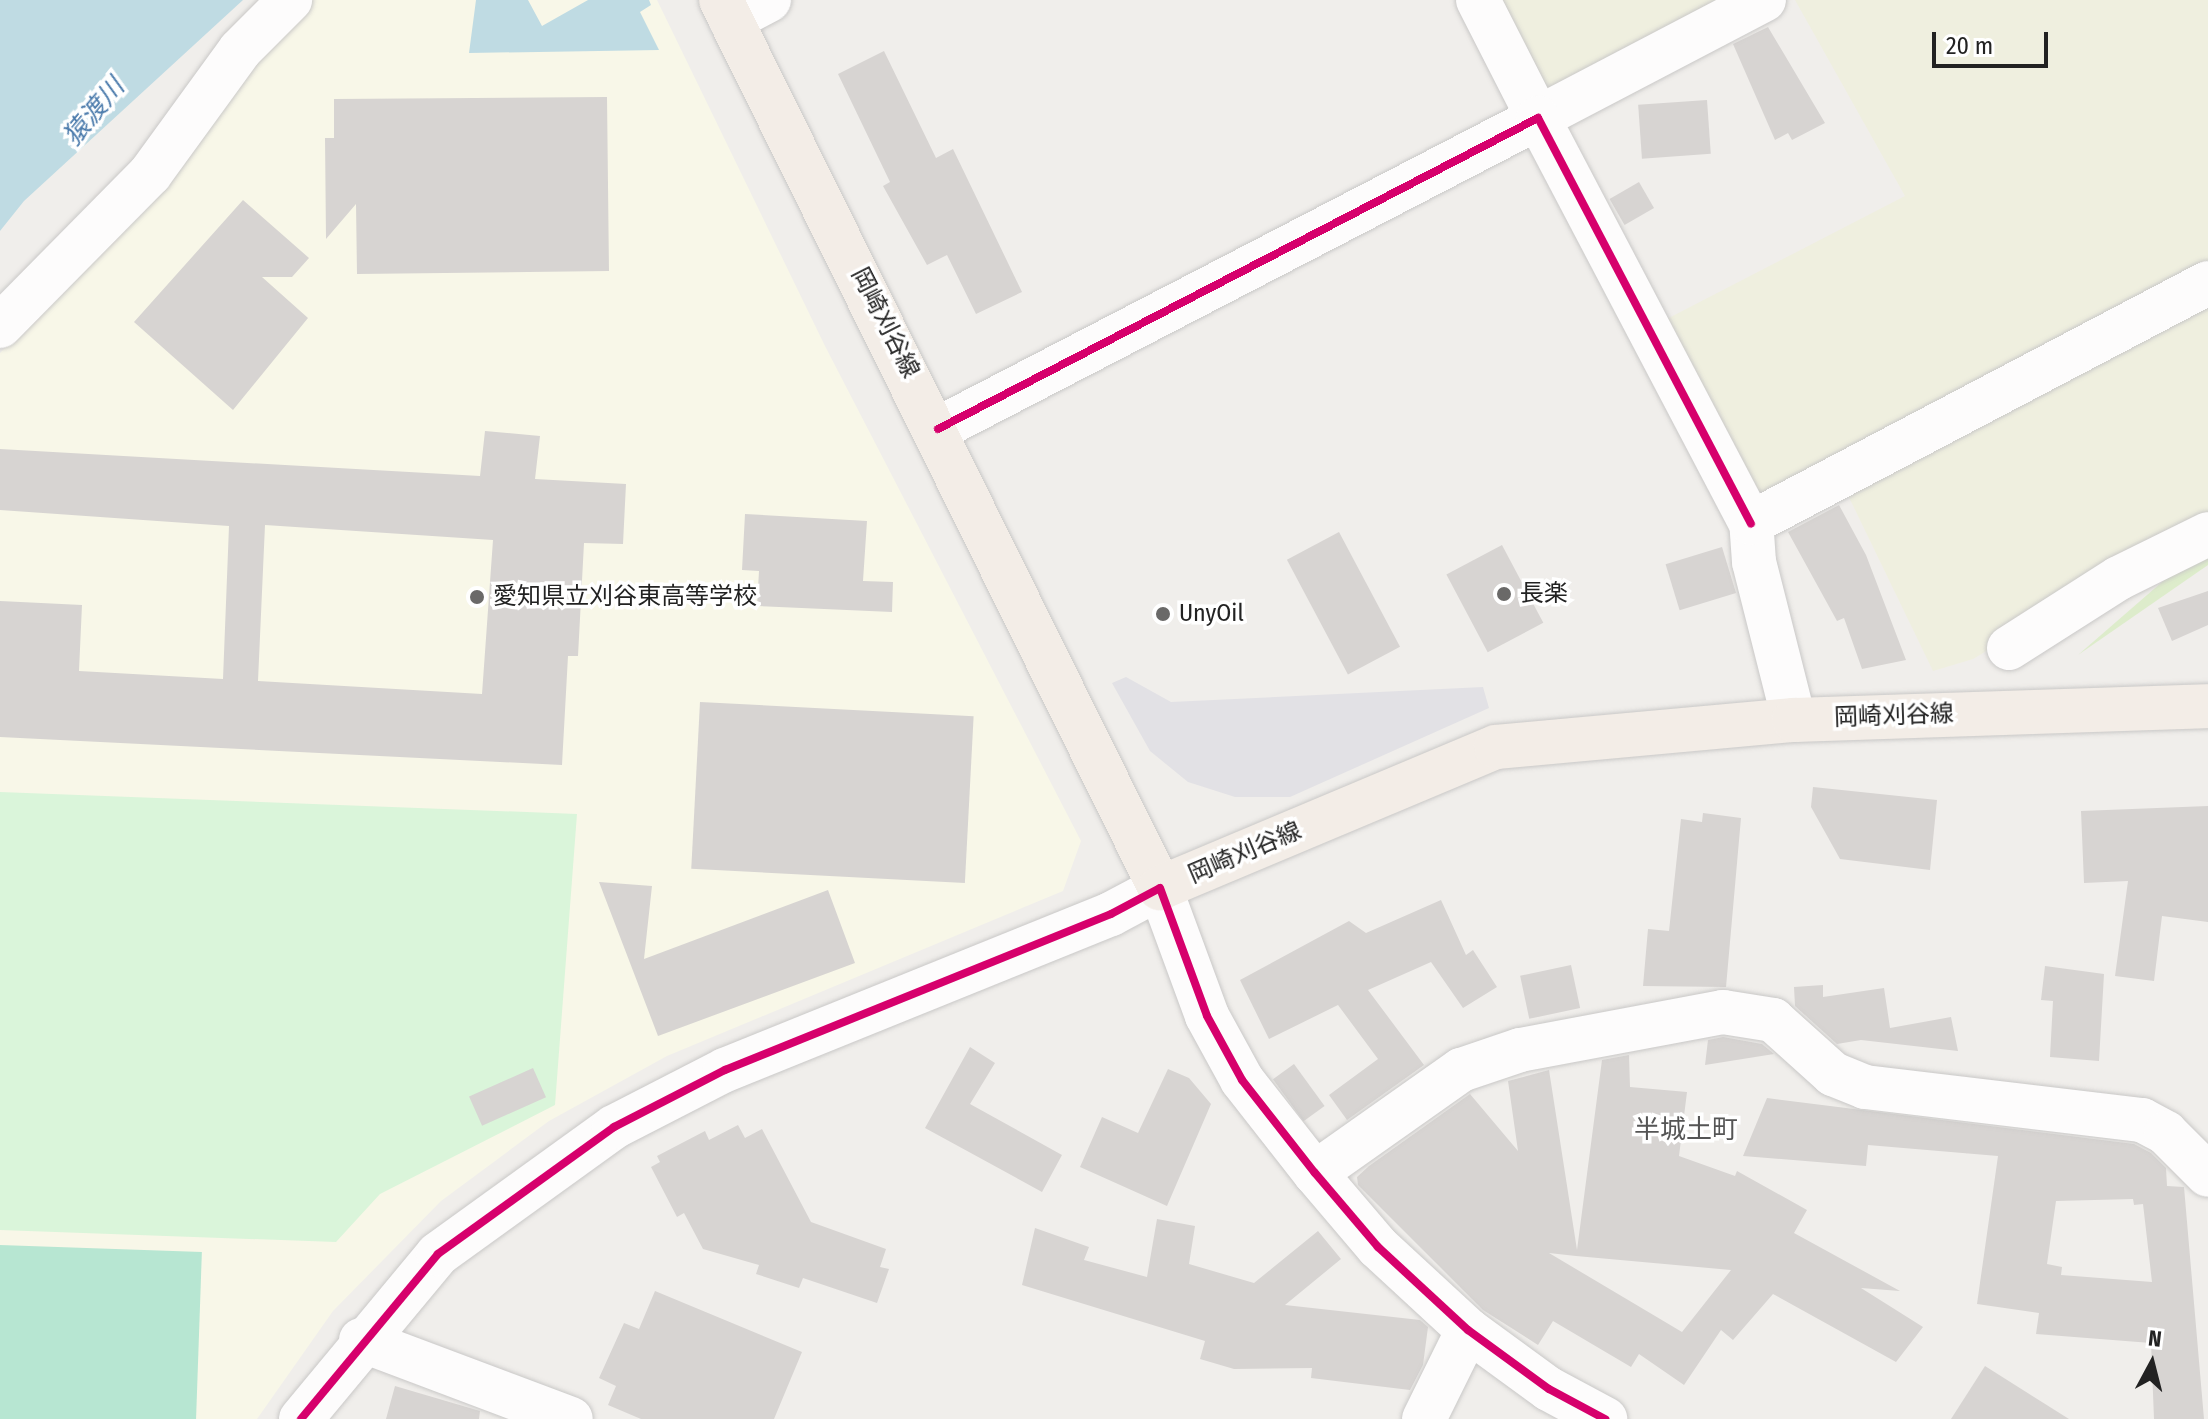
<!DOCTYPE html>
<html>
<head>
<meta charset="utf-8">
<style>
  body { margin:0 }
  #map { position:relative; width:2208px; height:1419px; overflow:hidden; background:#f0eeeb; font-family:"Fira Sans Condensed","Noto Sans JP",sans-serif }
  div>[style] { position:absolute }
  .education>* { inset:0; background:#f8f7e8 }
  .farmland>* { inset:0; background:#efefdf }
  .grass>* { inset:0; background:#ddeccb }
  .park>* { inset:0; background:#daf5da }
  .pitch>* { inset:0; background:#b7e6d2; transform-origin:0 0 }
  .plaza>* { inset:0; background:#e2e1e5 }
  .water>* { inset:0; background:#bfdbe3 }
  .building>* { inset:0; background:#d7d4d2; transform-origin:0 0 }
  .roads { filter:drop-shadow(0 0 2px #c9c8c7) drop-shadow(0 0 2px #c9c8c7) }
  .minor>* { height:44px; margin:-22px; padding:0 22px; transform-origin:22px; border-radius:22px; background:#fdfcfc }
  .major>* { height:44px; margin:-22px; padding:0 22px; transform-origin:22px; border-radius:22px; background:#f3ede7 }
  .cycleway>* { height:8px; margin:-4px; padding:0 4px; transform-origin:4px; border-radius:4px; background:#d6006c }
  .dots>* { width:22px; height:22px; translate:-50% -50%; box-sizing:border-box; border:4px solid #fff; border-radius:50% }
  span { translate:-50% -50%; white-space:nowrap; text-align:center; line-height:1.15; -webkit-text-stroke:7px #fff; paint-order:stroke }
  .street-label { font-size:24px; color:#222 }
  .poi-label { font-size:24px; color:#222 }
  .left { translate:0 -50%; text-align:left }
  .water-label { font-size:26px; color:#4a7aab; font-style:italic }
  .neighbourhood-label { font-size:26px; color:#555 }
  .north { position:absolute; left:2112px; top:1323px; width:80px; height:80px; -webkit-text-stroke:6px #fff; paint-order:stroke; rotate:7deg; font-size:22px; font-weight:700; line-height:32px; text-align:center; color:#222 }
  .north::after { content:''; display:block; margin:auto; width:28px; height:36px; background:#222; clip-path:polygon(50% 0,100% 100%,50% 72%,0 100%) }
  .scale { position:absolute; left:1932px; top:32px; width:116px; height:36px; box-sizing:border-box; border:4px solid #222; border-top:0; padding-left:10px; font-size:24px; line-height:28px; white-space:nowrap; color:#222; -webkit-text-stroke:6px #fff; paint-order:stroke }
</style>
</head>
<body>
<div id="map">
  <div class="education">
    <div style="clip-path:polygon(305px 0,657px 0,825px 346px,1081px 841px,1063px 891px,667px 1056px,549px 1121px,441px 1201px,333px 1311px,257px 1419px,0 1419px,0 353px,157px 184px)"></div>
  </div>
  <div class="farmland">
    <div style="clip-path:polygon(1494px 0,1744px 0,1544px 97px)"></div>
    <div style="clip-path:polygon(1795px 0,2208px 0,2208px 273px,1766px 505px,1663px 321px,1905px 196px)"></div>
    <div style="clip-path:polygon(2208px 296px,2208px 520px,1973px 659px,1933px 671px,1844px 487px)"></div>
  </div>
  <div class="grass">
    <div style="clip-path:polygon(2208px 542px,2208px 565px,2078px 655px)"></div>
  </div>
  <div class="park">
    <div style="clip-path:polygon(0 792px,577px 814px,555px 1105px,380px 1194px,336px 1242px,0 1230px)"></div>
  </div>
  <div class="pitch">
    <div style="left:0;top:1245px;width:202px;height:174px;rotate:2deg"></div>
  </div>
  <div class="plaza">
    <div style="clip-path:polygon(1126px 677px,1171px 702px,1483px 687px,1489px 708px,1290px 797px,1235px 797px,1188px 782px,1150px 751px,1112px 683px)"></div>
  </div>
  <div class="water">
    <div style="clip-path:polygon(0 0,243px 0,24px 201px,0 231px)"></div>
    <div style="clip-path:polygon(476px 0,528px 0,542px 26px,588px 0,649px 0,651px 5px,640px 12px,659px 50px,469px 53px)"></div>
  </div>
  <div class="building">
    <div style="clip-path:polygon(1768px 27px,1825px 123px,1792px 140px,1788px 133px,1775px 140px,1733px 44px)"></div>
    <div style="clip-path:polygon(884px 51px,936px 158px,953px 149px,1022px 292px,976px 314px,947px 255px,927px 265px,883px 186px,890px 182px,838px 74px)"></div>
    <div style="clip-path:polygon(607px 97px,609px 271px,357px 274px,356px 204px,326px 239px,325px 138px,334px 138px,334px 99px)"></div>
    <div style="left:1707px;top:100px;width:54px;height:69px;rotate:86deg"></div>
    <div style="left:1639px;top:182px;width:30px;height:34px;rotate:60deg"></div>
    <div style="clip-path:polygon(243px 200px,309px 258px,292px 277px,262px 277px,308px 318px,233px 410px,134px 322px)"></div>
    <div style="clip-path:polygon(evenodd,485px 431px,540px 436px,535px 479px,626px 484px,623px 544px,584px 543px,578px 656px,568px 656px,562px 765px,0 737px,0 601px,82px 605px,79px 671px,223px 679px,229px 526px,0 510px,0 449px,480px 476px,485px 431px,265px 525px,493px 540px,482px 694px,258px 681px,265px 525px)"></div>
    <div style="clip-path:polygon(1839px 505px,1866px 555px,1906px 660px,1862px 669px,1844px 618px,1837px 621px,1788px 532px)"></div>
    <div style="clip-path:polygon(745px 514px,867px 521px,863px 581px,893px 582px,892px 612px,757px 606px,759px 571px,742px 570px)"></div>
    <div style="left:1339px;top:532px;width:130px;height:59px;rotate:62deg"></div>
    <div style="left:1502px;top:545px;width:88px;height:63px;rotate:62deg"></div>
    <div style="left:1722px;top:547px;width:48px;height:59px;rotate:73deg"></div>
    <div style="clip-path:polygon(2208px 591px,2208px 625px,2172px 641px,2158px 608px)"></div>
    <div style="left:700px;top:702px;width:274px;height:167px;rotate:3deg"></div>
    <div style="clip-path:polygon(1813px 787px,1937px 800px,1930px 870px,1840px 859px,1811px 807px)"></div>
    <div style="clip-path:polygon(2208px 806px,2208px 922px,2162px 916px,2154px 981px,2115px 976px,2128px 881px,2084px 883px,2081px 811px)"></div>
    <div style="clip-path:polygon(1703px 813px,1741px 818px,1726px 987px,1643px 986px,1648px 929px,1669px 931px,1681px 819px,1702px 822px)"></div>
    <div style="clip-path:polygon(599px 882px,652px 886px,644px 959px,828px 890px,855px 963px,658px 1036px)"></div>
    <div style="clip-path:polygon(1441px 900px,1466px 955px,1473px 950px,1497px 987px,1463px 1008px,1431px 962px,1368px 990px,1424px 1065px,1347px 1120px,1329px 1095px,1378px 1059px,1338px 1005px,1269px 1039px,1240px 980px,1349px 921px,1366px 933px)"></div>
    <div style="left:1571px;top:965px;width:44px;height:52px;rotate:78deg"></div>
    <div style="clip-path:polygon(2045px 966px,2104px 974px,2099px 1061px,2050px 1057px,2053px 1001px,2041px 1000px)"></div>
    <div style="clip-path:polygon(1823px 985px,1823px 997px,1884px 988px,1890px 1028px,1951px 1017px,1958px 1051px,1861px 1040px,1837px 1044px,1795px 1006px,1794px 987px)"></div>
    <div style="clip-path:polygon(1723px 1037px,1762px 1044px,1774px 1054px,1705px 1065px,1708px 1040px)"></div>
    <div style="clip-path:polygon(970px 1047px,995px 1063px,970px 1104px,1062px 1155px,1042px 1192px,925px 1128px)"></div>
    <div style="clip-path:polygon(evenodd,1629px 1055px,1630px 1087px,1687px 1092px,1679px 1156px,1735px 1176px,1737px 1171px,1807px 1210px,1794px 1233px,1900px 1291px,1861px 1288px,1923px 1327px,1896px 1362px,1773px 1294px,1733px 1340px,1721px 1330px,1684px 1385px,1639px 1354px,1631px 1367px,1553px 1321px,1538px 1345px,1483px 1310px,1358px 1185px,1357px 1177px,1369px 1166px,1470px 1094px,1518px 1151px,1508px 1081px,1549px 1070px,1577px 1250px,1602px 1060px,1629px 1055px,1549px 1253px,1576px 1256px,1731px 1270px,1682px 1332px,1549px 1253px)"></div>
    <div style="left:1294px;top:1064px;width:52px;height:26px;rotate:54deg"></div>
    <div style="left:533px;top:1068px;width:32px;height:70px;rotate:66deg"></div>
    <div style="clip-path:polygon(1168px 1069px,1189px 1078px,1211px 1104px,1167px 1206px,1080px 1167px,1102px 1117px,1138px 1133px)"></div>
    <div style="clip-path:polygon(evenodd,1767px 1098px,2134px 1144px,2151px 1153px,2166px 1168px,2167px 1186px,2184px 1187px,2204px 1419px,2154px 1419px,2151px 1343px,2036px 1334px,2039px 1313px,1977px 1304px,1998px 1156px,1868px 1145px,1866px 1166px,1743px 1156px,1767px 1098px,2133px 1199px,2134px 1205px,2143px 1204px,2152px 1282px,2061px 1275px,2062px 1267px,2047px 1264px,2056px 1201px,2133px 1199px)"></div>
    <div style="clip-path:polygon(738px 1125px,745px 1138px,762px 1129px,811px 1222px,886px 1249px,880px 1267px,889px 1269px,877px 1303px,803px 1278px,799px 1288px,756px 1274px,759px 1265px,703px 1249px,684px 1213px,677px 1217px,651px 1167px,660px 1162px,657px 1156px,705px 1131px,709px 1140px)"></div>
    <div style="clip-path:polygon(1157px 1219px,1195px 1226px,1189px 1264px,1254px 1283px,1318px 1231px,1341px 1259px,1285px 1305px,1420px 1320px,1428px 1327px,1423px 1365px,1410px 1390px,1311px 1378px,1312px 1368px,1234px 1369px,1200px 1359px,1205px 1341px,1022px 1285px,1035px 1228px,1089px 1247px,1084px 1260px,1147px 1277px)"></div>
    <div style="clip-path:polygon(655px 1291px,802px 1352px,774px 1419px,641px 1419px,608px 1405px,616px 1386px,599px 1378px,624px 1323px,639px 1329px)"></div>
    <div style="clip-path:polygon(1985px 1366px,2069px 1419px,1951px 1419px)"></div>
    <div style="clip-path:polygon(395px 1386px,480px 1411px,479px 1419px,386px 1419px)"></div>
  </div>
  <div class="roads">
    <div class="minor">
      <div style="left:1478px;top:0;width:132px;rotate:63deg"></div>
      <div style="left:1538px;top:118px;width:255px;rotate:-27.6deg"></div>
      <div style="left:731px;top:20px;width:43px;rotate:-27.8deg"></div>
      <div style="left:0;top:326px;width:214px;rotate:-45.4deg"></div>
      <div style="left:150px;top:174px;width:153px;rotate:-54deg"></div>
      <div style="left:240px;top:50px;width:71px;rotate:-45deg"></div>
      <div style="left:938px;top:429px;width:676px;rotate:-27.4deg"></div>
      <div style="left:1538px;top:118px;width:458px;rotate:62.3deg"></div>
      <div style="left:2009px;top:648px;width:130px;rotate:-32.5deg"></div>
      <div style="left:2119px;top:578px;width:99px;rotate:-26.3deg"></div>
      <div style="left:1794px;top:720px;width:163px;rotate:-104.2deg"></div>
      <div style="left:1754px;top:562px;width:39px;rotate:-94deg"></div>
      <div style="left:1751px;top:523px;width:516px;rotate:-27.71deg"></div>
      <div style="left:1315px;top:1173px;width:179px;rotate:-35.2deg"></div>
      <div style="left:1461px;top:1070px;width:62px;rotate:-18.7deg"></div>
      <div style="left:1520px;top:1050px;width:207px;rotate:-10.6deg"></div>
      <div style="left:1723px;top:1012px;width:51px;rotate:9.1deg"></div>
      <div style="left:1773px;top:1020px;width:81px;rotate:42deg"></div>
      <div style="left:1833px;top:1074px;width:35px;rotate:22deg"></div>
      <div style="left:1865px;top:1087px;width:279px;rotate:6.8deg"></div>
      <div style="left:2142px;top:1120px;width:27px;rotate:28deg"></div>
      <div style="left:2166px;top:1133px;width:59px;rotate:45deg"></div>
      <div style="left:361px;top:1340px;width:224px;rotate:20.6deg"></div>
      <div style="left:301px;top:1419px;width:214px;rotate:-50.3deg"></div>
      <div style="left:438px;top:1254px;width:217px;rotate:-35.8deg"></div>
      <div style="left:614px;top:1127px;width:125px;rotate:-27.2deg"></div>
      <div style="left:725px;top:1070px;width:416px;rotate:-22deg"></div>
      <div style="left:1111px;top:914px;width:55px;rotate:-28deg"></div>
      <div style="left:1160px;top:888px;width:136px;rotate:69.8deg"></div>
      <div style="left:1207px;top:1016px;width:73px;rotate:61.3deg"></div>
      <div style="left:1242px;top:1080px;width:118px;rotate:51.9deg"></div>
      <div style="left:1315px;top:1173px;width:97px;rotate:49.6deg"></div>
      <div style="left:1378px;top:1247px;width:122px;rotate:42.7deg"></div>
      <div style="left:1468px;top:1330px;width:100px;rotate:36.1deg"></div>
      <div style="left:1549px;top:1389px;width:64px;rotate:28.2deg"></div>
      <div style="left:1424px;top:1419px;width:99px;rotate:-63.7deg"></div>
    </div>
    <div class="major">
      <div style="left:721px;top:0;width:991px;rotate:63.69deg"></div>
      <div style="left:1160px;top:888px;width:364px;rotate:-22.8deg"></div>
      <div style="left:1496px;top:747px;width:299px;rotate:-5.2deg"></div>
      <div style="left:1794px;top:720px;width:414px;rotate:-1.9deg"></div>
    </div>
  </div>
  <div class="cycleway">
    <div style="left:938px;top:429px;width:676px;rotate:-27.4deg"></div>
    <div style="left:1538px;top:118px;width:458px;rotate:62.3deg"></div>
    <div style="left:301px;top:1419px;width:214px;rotate:-50.3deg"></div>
    <div style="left:438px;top:1254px;width:217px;rotate:-35.8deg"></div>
    <div style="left:614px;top:1127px;width:125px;rotate:-27.2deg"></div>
    <div style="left:725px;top:1070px;width:416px;rotate:-22deg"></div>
    <div style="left:1111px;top:914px;width:55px;rotate:-28deg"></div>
    <div style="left:1160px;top:888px;width:136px;rotate:69.8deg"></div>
    <div style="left:1207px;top:1016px;width:73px;rotate:61.3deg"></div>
    <div style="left:1242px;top:1080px;width:118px;rotate:51.9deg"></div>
    <div style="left:1315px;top:1173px;width:97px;rotate:49.6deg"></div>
    <div style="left:1378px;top:1247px;width:122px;rotate:42.7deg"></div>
    <div style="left:1468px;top:1330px;width:100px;rotate:36.1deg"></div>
    <div style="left:1549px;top:1389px;width:64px;rotate:28.2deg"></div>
  </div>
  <div class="dots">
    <div style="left:1504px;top:594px;background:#6a6968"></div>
    <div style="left:477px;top:597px;background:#6a6968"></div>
    <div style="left:1163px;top:614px;background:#6a6968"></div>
  </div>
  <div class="street-label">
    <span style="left:885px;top:323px;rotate:63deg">岡崎刈谷線</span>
    <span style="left:1894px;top:716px;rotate:-2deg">岡崎刈谷線</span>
    <span style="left:1245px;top:853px;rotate:-23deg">岡崎刈谷線</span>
  </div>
  <div class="poi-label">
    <span class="left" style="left:1520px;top:594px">長楽</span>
    <span class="left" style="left:493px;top:597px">愛知県立刈谷東高等学校</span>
    <span class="left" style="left:1179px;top:614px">UnyOil</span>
  </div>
  <div class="water-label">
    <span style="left:94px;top:112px;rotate:-50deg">猿渡川</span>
  </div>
  <div class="neighbourhood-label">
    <span style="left:1686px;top:1130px">半城土町</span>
  </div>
  <div class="north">N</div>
  <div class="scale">20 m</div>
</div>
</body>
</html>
